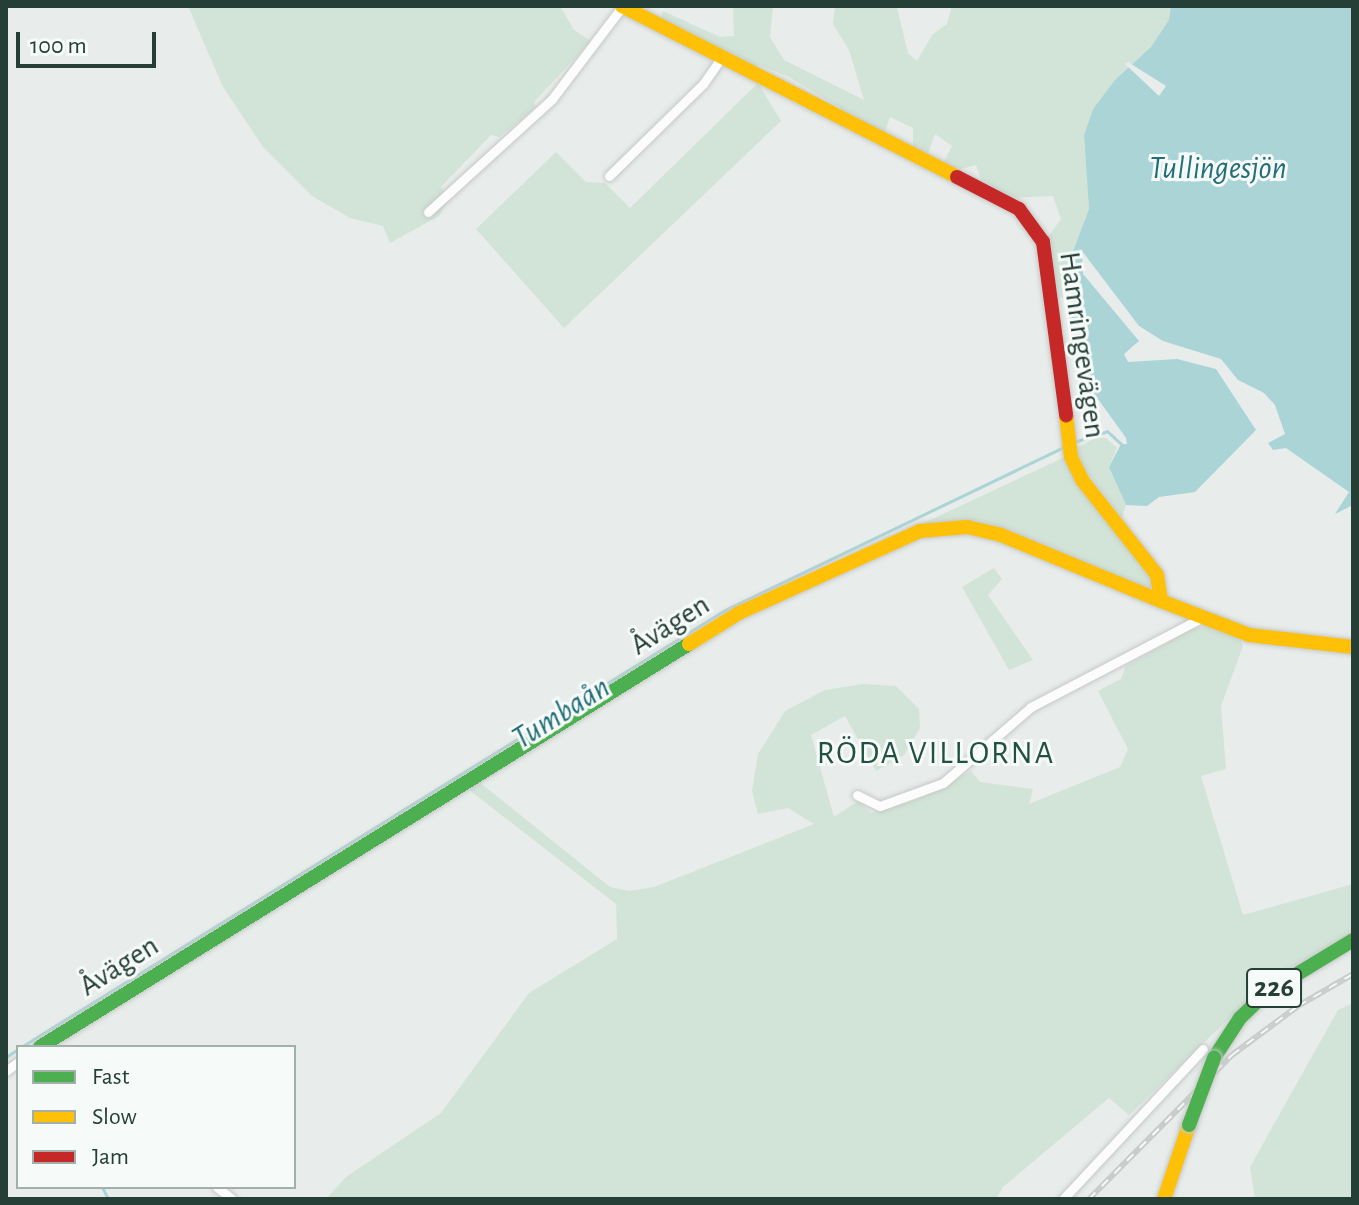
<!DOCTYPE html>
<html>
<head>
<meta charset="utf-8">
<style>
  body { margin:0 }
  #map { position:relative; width:1359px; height:1205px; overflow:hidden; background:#e8ecea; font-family:"Alegreya Sans",sans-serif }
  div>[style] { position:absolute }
  .green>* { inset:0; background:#d2e4d7 }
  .water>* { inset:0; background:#abd4d7 }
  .pier>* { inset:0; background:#e8ecea }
  .stream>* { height:3px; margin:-1.5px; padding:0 1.5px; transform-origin:1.5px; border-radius:1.5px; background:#abd4d7 }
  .roads { filter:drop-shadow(0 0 2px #c5c9c7) drop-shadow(0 0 2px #c5c9c7) }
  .street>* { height:9px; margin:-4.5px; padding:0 4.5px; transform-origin:4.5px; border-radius:4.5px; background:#fcfcfc }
  .fast>* { height:14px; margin:-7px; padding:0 7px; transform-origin:7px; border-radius:7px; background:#4caf50 }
  .slow>* { height:14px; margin:-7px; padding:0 7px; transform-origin:7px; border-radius:7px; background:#ffc107 }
  .jam>* { height:14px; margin:-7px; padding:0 7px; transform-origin:7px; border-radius:7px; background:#c62828 }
  .rail>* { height:6px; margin-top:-3px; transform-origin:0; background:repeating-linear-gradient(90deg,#f6faf8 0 9px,#c9cccb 0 18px); box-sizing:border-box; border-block:2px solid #c9cccb }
  .bridges { filter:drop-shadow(0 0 2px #c3cac8) drop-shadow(0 0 2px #c3cac8) }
  .fast-bridge>* { height:14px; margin:-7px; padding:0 7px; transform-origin:7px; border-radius:7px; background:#4caf50 }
  span { translate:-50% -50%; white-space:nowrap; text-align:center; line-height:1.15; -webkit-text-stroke:6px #f6faf8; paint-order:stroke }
  .shield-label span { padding:2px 6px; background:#f6faf8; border:2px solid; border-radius:6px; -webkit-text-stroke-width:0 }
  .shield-label { font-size:28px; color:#253f37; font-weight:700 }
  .street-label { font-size:30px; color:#253f37 }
  .water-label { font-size:32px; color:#226e79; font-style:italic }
  .neighbourhood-label { font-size:32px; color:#225143; letter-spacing:2px }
  .frame { position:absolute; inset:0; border:8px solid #253f37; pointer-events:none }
  .legend { position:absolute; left:16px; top:1045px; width:280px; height:144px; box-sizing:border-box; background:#f6faf8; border:2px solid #a2afab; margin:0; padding:10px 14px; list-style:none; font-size:24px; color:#253f37 }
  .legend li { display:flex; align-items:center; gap:16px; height:40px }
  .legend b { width:40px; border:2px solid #a2afab }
  .scale { position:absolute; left:16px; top:32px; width:140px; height:36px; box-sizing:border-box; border:4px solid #253f37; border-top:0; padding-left:10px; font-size:24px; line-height:28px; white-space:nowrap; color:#253f37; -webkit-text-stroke:6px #f6faf8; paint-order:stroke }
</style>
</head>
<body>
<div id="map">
  <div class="green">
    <div style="clip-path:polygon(188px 6px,560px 6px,574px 30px,591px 41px,534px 102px,535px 108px,499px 137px,491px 135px,441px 187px,449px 199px,439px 216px,390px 243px,383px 226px,350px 218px,312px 196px,263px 147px,223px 87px)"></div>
    <div style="clip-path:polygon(733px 6px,773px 6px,770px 37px,784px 60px,864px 100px,849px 50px,833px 24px,835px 6px,897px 8px,908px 53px,917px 61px,932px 35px,947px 24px,952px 6px,1171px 6px,1170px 20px,1151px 47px,1093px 109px,1084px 135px,1089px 209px,1070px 259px,1069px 300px,1057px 296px,1046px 240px,1061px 219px,1053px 196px,1009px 198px,981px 179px,976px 165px,957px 170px,944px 162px,952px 146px,935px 134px,928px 153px,921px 152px,913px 146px,913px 128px,890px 117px,884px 134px,789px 77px,759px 65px,752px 68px,660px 23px,663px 11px,720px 37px,734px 36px)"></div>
    <div style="clip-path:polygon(758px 83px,781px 121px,564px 328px,476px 229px,556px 152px,586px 182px,605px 183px,630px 208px)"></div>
    <div style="clip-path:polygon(1095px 438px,1106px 438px,1117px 448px,1109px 467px,1126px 505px,1122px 518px,1077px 459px,1075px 449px)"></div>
    <div style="clip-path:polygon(1065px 457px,1155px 579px,1149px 589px,967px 522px,915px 527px)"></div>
    <div style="clip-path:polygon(994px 568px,1002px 579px,988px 595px,1033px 660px,1009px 670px,962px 587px)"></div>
    <div style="clip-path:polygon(1206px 626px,1239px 637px,1243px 646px,1221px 706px,1226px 769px,1201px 776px,1243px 915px,1353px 884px,1353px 932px,1245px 1003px,1129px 1115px,1109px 1098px,1003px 1187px,996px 1199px,326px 1199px,346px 1177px,441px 1113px,529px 993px,617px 939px,616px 904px,468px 789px,478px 781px,610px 887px,629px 891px,654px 887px,814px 824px,788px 808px,758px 814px,752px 791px,758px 754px,785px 711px,825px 690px,863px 684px,896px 686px,919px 709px,920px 728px,904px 755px,876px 771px,845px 716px,811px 735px,834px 817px,858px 801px,871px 813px,919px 799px,971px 771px,980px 782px,1033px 789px,1029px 804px,1120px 767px,1128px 749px,1098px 691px,1121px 679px,1126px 666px,1190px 630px)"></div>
    <div style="clip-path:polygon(1353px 1003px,1353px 1199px,1255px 1199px,1250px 1167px,1338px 1010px)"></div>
  </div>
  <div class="water">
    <div style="clip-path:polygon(1171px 6px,1353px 6px,1353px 505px,1335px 514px,1349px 492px,1286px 448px,1273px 450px,1268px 443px,1285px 434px,1275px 405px,1264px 393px,1238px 380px,1221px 359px,1163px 341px,1139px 326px,1082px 251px,1083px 274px,1139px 341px,1124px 354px,1128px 362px,1177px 359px,1216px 369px,1256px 430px,1195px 492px,1159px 497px,1147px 506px,1126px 505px,1109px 467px,1121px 444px,1127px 444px,1126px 438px,1088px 385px,1072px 329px,1070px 259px,1089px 209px,1084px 135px,1093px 109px,1115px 80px,1151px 47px,1169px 20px)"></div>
  </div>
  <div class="pier">
    <div style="clip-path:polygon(1128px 62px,1166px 86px,1159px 96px,1125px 64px)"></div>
  </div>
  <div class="stream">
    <div style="left:1074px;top:442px;width:35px;rotate:-18deg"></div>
    <div style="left:1107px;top:431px;width:19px;rotate:43deg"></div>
    <div style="left:21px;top:1047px;width:829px;rotate:-31.83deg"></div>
    <div style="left:725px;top:610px;width:375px;rotate:-25.7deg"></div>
    <div style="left:6px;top:1057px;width:14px;rotate:-34deg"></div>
    <div style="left:102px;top:1187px;width:13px;rotate:63deg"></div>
  </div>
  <div class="roads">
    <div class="street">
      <div style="left:609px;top:176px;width:132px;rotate:-44.4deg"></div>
      <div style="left:703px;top:84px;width:32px;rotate:-55deg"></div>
      <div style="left:428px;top:212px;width:168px;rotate:-42.3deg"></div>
      <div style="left:552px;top:99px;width:114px;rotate:-52.8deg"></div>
      <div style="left:857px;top:795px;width:25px;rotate:26deg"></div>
      <div style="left:880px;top:806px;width:67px;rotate:-20.1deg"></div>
      <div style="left:943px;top:783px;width:116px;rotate:-40.8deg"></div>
      <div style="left:1031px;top:707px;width:192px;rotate:-27.6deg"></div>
      <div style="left:6px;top:1071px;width:15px;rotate:-37deg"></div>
      <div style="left:217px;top:1187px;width:19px;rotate:39deg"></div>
      <div style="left:1063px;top:1199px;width:205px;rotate:-47deg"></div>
    </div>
    <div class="fast">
      <div style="left:40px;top:1047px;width:764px;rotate:-31.84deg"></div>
      <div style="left:1214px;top:1058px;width:48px;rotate:-57deg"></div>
      <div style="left:1240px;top:1018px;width:36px;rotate:-44deg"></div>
      <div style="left:1266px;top:993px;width:102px;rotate:-31.3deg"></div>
    </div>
    <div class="slow">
      <div style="left:622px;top:6px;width:376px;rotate:27deg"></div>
      <div style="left:1066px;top:415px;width:42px;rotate:83.2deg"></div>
      <div style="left:1071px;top:457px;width:25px;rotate:64deg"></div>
      <div style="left:1082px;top:480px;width:121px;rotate:51.7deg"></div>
      <div style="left:1157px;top:575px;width:26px;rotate:81deg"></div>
      <div style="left:1161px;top:601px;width:94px;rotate:21.1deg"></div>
      <div style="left:1249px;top:635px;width:105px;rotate:6.6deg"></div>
      <div style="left:689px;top:644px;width:59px;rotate:-31.8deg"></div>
      <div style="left:739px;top:613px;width:199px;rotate:-24.4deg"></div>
      <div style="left:920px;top:531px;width:47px;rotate:-4.9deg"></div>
      <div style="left:967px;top:527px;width:35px;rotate:13deg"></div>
      <div style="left:1001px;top:535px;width:173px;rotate:22.4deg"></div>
      <div style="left:1164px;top:1199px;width:78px;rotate:-71.3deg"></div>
    </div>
    <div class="jam">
      <div style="left:957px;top:177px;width:70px;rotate:27.3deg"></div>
      <div style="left:1019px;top:209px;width:41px;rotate:54deg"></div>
      <div style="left:1043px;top:242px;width:175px;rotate:82.4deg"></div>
    </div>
  </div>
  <div class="rail">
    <div style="left:1089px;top:1199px;width:203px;rotate:-45.2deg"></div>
    <div style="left:1232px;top:1055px;width:82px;rotate:-36.6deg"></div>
    <div style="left:1298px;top:1006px;width:64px;rotate:-30.2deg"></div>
  </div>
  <div class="bridges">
    <div class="fast-bridge">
      <div style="left:1189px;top:1125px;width:72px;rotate:-69.5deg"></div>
    </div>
  </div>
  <div class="shield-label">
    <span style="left:1274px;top:988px">226</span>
  </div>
  <div class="street-label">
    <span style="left:1082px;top:345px;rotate:82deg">Hamringevägen</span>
    <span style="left:670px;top:625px;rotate:-32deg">Åvägen</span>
    <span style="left:119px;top:966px;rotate:-32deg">Åvägen</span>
  </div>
  <div class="water-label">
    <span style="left:1218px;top:168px">Tullingesjön</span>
    <span style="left:561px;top:713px;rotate:-32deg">Tumbaån</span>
  </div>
  <div class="neighbourhood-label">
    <span style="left:936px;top:753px">RÖDA VILLORNA</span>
  </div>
  <div class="frame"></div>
  <ul class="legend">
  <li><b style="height:10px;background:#4caf50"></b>Fast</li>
  <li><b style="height:10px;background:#ffc107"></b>Slow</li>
  <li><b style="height:10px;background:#c62828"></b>Jam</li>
  </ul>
  <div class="scale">100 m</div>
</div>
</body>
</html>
